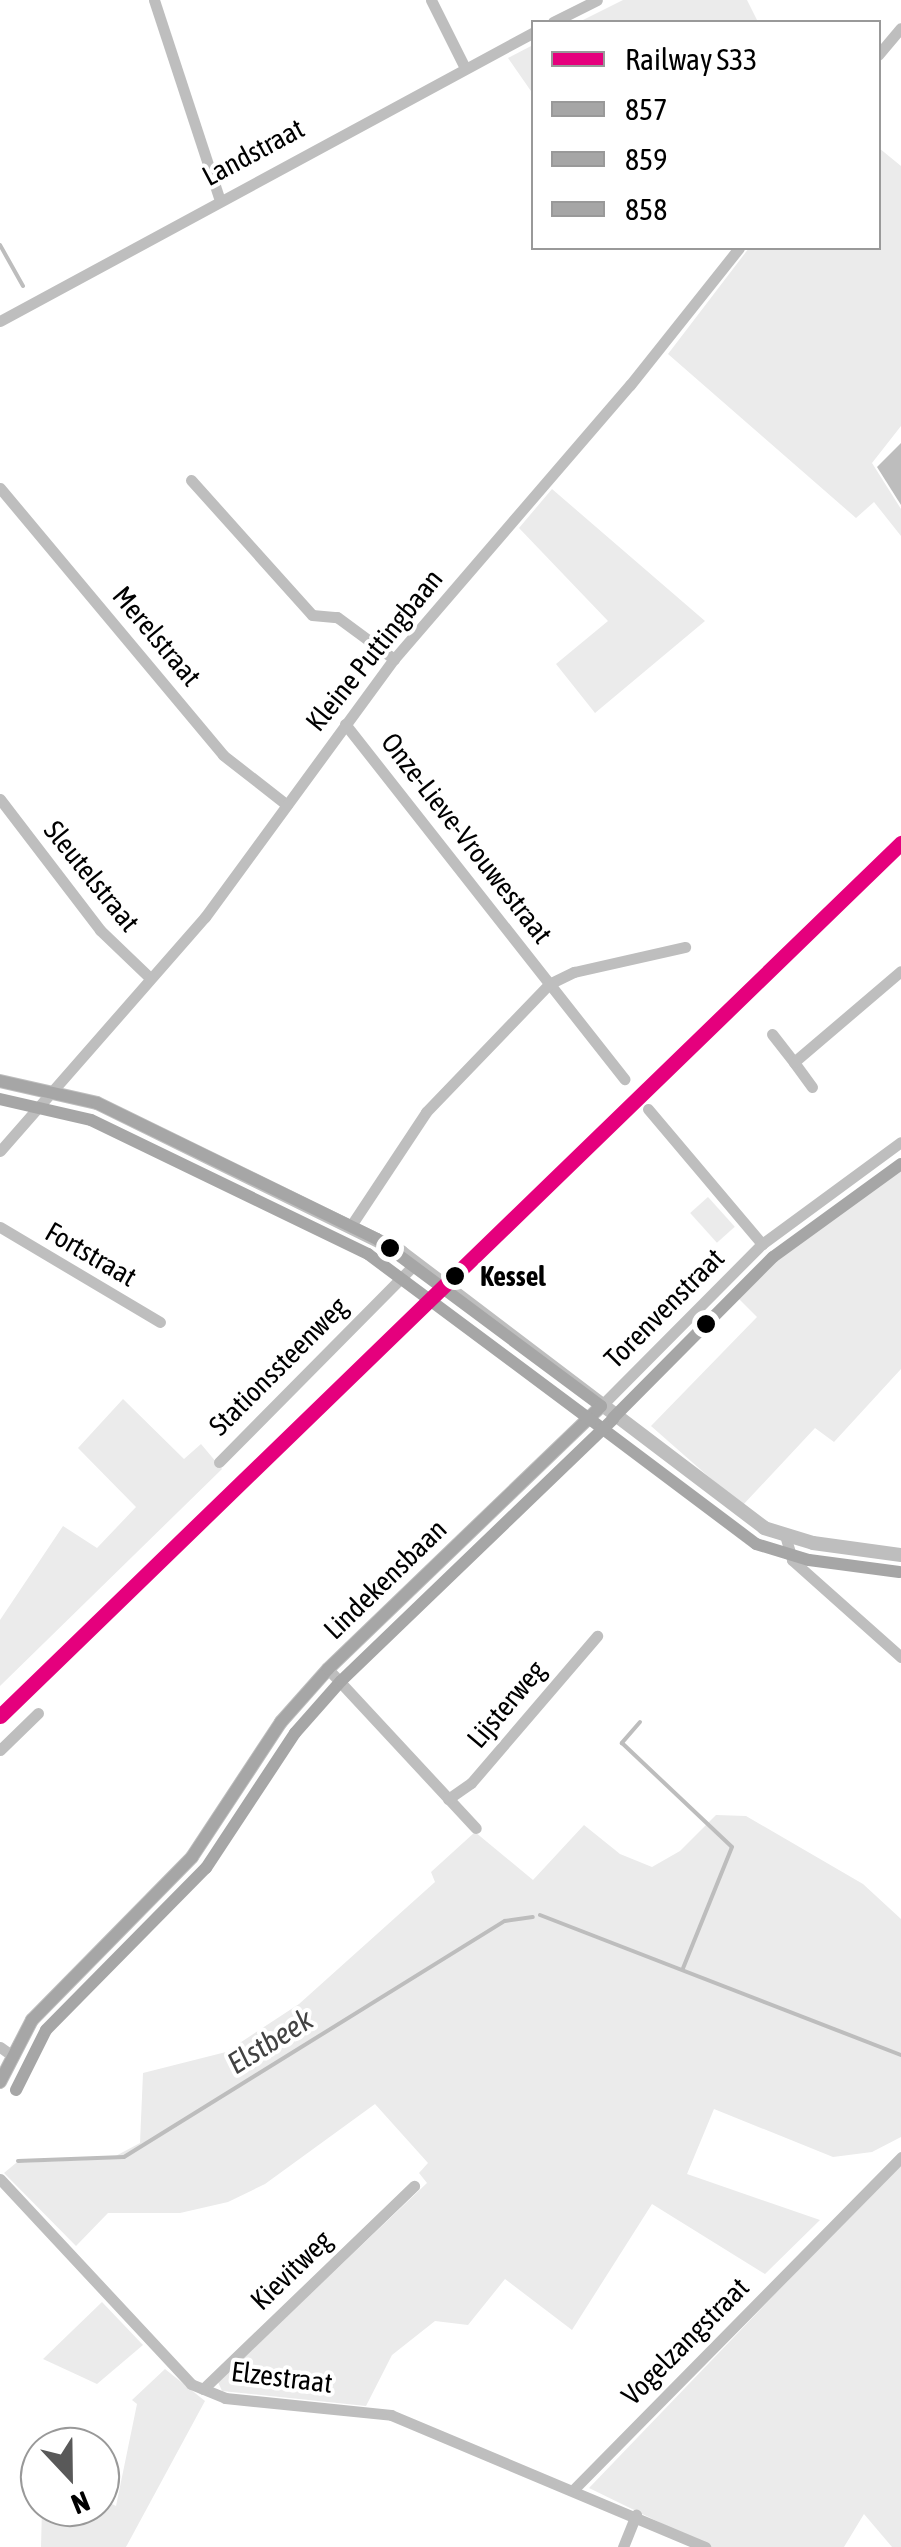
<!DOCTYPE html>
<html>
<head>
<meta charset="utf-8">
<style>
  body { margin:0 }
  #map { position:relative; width:901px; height:2547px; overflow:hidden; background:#fff; font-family:"Asap Condensed",sans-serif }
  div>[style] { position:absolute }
  .green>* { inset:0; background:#ebebeb; transform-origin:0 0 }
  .water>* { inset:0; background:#bdbdbd }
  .stream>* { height:4px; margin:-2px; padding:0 2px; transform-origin:2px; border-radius:2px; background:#bdbdbd }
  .minor>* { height:11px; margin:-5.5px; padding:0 5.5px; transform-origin:5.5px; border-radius:5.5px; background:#bebebe }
  .tertiary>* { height:14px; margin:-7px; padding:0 7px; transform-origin:7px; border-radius:7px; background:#bebebe }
  .bus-1>* { height:12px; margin:-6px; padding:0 6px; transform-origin:6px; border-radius:6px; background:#a6a6a6 }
  .bus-2>* { height:12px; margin:-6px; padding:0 6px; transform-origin:6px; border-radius:6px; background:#a6a6a6 }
  .bus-3>* { height:12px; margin:-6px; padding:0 6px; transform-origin:6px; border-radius:6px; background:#a6a6a6 }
  .rail-1>* { height:15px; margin:-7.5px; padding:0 7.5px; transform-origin:7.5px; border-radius:7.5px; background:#e5007d }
  .dots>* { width:28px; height:28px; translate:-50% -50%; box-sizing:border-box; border:5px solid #fff; border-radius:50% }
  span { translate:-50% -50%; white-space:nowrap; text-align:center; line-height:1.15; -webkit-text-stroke:8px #fff; paint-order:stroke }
  .street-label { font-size:28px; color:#000 }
  .stop-label { font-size:28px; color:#000; font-weight:700 }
  .left { translate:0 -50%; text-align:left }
  .water-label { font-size:30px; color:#424242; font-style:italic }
  .legend { position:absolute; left:531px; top:20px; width:350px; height:230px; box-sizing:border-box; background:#fff; border:2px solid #999; margin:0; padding:12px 18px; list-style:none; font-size:30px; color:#000 }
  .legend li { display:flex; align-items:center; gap:20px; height:50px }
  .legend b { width:50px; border:2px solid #999 }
  .north { position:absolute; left:20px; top:2427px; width:100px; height:100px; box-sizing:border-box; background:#fff; border:2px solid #999; border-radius:50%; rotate:158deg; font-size:28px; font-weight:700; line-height:40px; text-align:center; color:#000 }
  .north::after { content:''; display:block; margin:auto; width:35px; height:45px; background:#595959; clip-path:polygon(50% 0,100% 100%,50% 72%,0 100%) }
</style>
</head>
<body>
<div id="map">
  <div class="green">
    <div style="clip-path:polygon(623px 0,747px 0,758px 22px,579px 22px)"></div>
    <div style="clip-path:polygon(533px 45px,533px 94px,508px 58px)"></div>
    <div style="clip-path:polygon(879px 148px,901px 166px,901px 426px,872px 463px,901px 509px,901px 536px,874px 502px,856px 518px,668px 354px,749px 248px,878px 248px)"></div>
    <div style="clip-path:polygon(552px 489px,705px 621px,595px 713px,556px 664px,608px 621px,519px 528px)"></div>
    <div style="clip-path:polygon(901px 1162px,901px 1369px,834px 1442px,815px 1428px,742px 1506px,651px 1426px,757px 1317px,733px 1293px)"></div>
    <div style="left:708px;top:1197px;width:40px;height:24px;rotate:48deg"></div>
    <div style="clip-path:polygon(123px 1399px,184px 1459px,201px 1444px,222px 1469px,0 1686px,0 1620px,63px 1526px,97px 1548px,136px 1507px,78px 1448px)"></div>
    <div style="clip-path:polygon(716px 1815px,746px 1816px,863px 1884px,901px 1919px,901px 2137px,872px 2152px,833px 2157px,714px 2109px,687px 2174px,820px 2220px,765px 2274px,652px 2204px,572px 2330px,505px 2279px,468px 2325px,435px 2321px,392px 2355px,366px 2406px,222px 2391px,218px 2382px,427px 2183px,419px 2173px,428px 2163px,375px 2104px,265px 2184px,228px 2202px,180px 2213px,108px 2213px,76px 2246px,4px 2173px,16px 2163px,110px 2159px,140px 2143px,143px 2073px,226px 2052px,299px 2004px,435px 1882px,431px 1872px,475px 1832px,533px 1880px,584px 1825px,620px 1854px,652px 1867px,680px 1851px)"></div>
    <div style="clip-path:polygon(901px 2163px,901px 2547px,892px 2547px,864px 2514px,844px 2547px,710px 2547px,589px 2488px)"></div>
    <div style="clip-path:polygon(102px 2302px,143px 2345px,97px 2384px,43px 2359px)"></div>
    <div style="clip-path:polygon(165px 2369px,205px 2401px,126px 2547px,41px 2547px,42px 2507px,100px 2507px,100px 2498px,116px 2506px,137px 2404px,132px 2400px)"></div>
  </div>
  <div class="water">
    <div style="clip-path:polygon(901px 443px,901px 505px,877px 467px)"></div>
  </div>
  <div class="stream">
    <div style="left:0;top:245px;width:47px;rotate:60.7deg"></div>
    <div style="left:640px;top:1722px;width:28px;rotate:131deg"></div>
    <div style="left:622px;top:1743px;width:151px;rotate:43.4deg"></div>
    <div style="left:732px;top:1847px;width:131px;rotate:112deg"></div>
    <div style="left:540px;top:1915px;width:387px;rotate:21.2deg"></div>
    <div style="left:18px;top:2161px;width:106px;rotate:-2.2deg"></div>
    <div style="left:124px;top:2157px;width:448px;rotate:-31.8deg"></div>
    <div style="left:505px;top:1921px;width:28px;rotate:-8deg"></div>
  </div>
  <div class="minor">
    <div style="left:154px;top:0;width:208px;rotate:71.8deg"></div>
    <div style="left:431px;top:0;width:76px;rotate:63.4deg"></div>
    <div style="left:553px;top:22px;width:49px;rotate:-26.6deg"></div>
    <div style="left:878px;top:55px;width:35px;rotate:-50deg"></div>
    <div style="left:0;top:321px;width:607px;rotate:-28.42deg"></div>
    <div style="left:191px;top:480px;width:181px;rotate:48.1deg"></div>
    <div style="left:312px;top:615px;width:25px;rotate:5deg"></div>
    <div style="left:337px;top:617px;width:71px;rotate:36.4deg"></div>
    <div style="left:0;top:488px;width:348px;rotate:50.1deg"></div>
    <div style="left:223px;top:755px;width:81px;rotate:38deg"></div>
    <div style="left:345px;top:724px;width:452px;rotate:51.8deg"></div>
    <div style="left:0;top:799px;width:165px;rotate:52.6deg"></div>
    <div style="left:100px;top:930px;width:69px;rotate:43.8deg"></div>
    <div style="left:772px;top:1034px;width:36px;rotate:52deg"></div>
    <div style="left:812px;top:1087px;width:31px;rotate:-126deg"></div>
    <div style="left:794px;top:1062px;width:140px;rotate:-40.4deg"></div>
    <div style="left:648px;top:1109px;width:177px;rotate:49.8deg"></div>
    <div style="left:0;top:1151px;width:311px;rotate:-48.8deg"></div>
    <div style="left:205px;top:917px;width:320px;rotate:-53.8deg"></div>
    <div style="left:394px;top:659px;width:362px;rotate:-49.3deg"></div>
    <div style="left:630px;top:385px;width:175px;rotate:-51.5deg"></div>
    <div style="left:0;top:1227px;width:186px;rotate:30.7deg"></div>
    <div style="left:350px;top:1227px;width:138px;rotate:-56.5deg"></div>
    <div style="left:426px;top:1112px;width:178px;rotate:-46.1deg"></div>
    <div style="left:549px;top:984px;width:28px;rotate:-26deg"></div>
    <div style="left:574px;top:972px;width:114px;rotate:-12.7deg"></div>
    <div style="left:601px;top:1406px;width:228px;rotate:-45.2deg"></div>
    <div style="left:762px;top:1244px;width:172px;rotate:-36.3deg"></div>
    <div style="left:219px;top:1462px;width:280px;rotate:-45.3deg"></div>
    <div style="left:785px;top:1535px;width:26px;rotate:74deg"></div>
    <div style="left:792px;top:1560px;width:146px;rotate:41.7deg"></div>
    <div style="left:328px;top:1669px;width:217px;rotate:47.1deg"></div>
    <div style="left:0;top:1750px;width:53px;rotate:-44.2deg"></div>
    <div style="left:448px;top:1799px;width:28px;rotate:-35deg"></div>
    <div style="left:471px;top:1783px;width:194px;rotate:-49.4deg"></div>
    <div style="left:0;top:2047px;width:12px;rotate:35deg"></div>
    <div style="left:0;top:2179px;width:280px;rotate:47deg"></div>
    <div style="left:191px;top:2384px;width:37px;rotate:22deg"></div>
    <div style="left:225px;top:2398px;width:167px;rotate:5.8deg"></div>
    <div style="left:391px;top:2415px;width:341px;rotate:22.8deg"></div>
    <div style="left:203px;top:2389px;width:293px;rotate:-43.9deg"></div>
    <div style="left:575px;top:2488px;width:465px;rotate:-45.4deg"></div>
    <div style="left:623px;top:2547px;width:35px;rotate:-68deg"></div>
  </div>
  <div class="tertiary">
    <div style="left:0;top:1081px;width:99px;rotate:12.8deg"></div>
    <div style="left:97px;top:1103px;width:339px;rotate:26.1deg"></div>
    <div style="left:401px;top:1252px;width:456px;rotate:37.2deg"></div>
    <div style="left:764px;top:1528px;width:51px;rotate:17deg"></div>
    <div style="left:813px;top:1543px;width:89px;rotate:7.8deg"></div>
    <div style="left:0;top:2082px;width:70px;rotate:-62.7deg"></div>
    <div style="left:32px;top:2020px;width:228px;rotate:-45.5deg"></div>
    <div style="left:192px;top:1857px;width:162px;rotate:-56.6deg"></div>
    <div style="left:281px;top:1722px;width:71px;rotate:-48.4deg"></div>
    <div style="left:328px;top:1669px;width:379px;rotate:-43.9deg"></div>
  </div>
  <div class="bus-1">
    <div style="left:0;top:1081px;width:99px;rotate:12.8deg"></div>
    <div style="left:97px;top:1103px;width:311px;rotate:25.9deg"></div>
    <div style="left:377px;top:1239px;width:279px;rotate:36.7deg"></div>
    <div style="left:0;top:2082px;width:70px;rotate:-62.7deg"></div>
    <div style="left:32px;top:2020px;width:228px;rotate:-45.5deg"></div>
    <div style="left:192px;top:1857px;width:162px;rotate:-56.6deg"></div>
    <div style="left:281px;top:1722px;width:71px;rotate:-48.4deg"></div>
    <div style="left:328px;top:1669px;width:379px;rotate:-43.9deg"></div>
  </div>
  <div class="bus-2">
    <div style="left:591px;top:1420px;width:206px;rotate:36.9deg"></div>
    <div style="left:756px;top:1544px;width:55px;rotate:16.8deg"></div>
    <div style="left:809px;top:1560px;width:91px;rotate:7.6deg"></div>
    <div style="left:16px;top:2090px;width:67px;rotate:-63.4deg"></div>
    <div style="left:46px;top:2030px;width:228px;rotate:-45.4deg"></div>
    <div style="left:206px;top:1868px;width:162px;rotate:-56.6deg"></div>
    <div style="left:295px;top:1733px;width:69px;rotate:-48.5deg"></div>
    <div style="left:341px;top:1681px;width:378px;rotate:-43.9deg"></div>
  </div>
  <div class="bus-3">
    <div style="left:0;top:1099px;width:93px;rotate:13deg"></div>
    <div style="left:91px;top:1120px;width:308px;rotate:25.8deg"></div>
    <div style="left:368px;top:1254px;width:278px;rotate:36.7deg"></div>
    <div style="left:613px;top:1418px;width:227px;rotate:-45.2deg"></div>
    <div style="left:773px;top:1257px;width:158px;rotate:-36deg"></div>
  </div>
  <div class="rail-1">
    <div style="left:0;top:1716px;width:1255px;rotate:-44.1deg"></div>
  </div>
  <div class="dots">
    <div style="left:390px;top:1248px;background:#000"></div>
    <div style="left:455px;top:1276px;background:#000"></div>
    <div style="left:706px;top:1324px;background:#000"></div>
  </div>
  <div class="street-label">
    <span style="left:253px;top:152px;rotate:-28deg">Landstraat</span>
    <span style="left:157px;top:636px;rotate:50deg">Merelstraat</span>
    <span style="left:374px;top:650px;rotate:-51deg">Kleine Puttingbaan</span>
    <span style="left:467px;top:838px;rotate:52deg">Onze-Lieve-Vrouwestraat</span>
    <span style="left:92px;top:876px;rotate:51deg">Sleutelstraat</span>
    <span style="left:91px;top:1254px;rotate:30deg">Fortstraat</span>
    <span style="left:664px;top:1308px;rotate:-45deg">Torenvenstraat</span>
    <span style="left:278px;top:1366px;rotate:-45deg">Stationssteenweg</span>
    <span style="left:385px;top:1579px;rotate:-44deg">Lindekensbaan</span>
    <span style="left:506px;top:1704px;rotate:-50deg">Lijsterweg</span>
    <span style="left:291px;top:2270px;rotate:-44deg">Kievitweg</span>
    <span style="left:685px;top:2341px;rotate:-45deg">Vogelzangstraat</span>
    <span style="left:282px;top:2377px;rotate:7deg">Elzestraat</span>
  </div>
  <div class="stop-label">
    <span class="left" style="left:480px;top:1276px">Kessel</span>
  </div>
  <div class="water-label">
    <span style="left:270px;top:2041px;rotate:-32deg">Elstbeek</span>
  </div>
  <ul class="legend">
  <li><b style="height:12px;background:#e5007d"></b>Railway S33</li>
  <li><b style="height:12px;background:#a6a6a6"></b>857</li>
  <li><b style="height:12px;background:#a6a6a6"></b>859</li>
  <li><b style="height:12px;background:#a6a6a6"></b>858</li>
  </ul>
  <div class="north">N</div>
</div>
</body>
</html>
